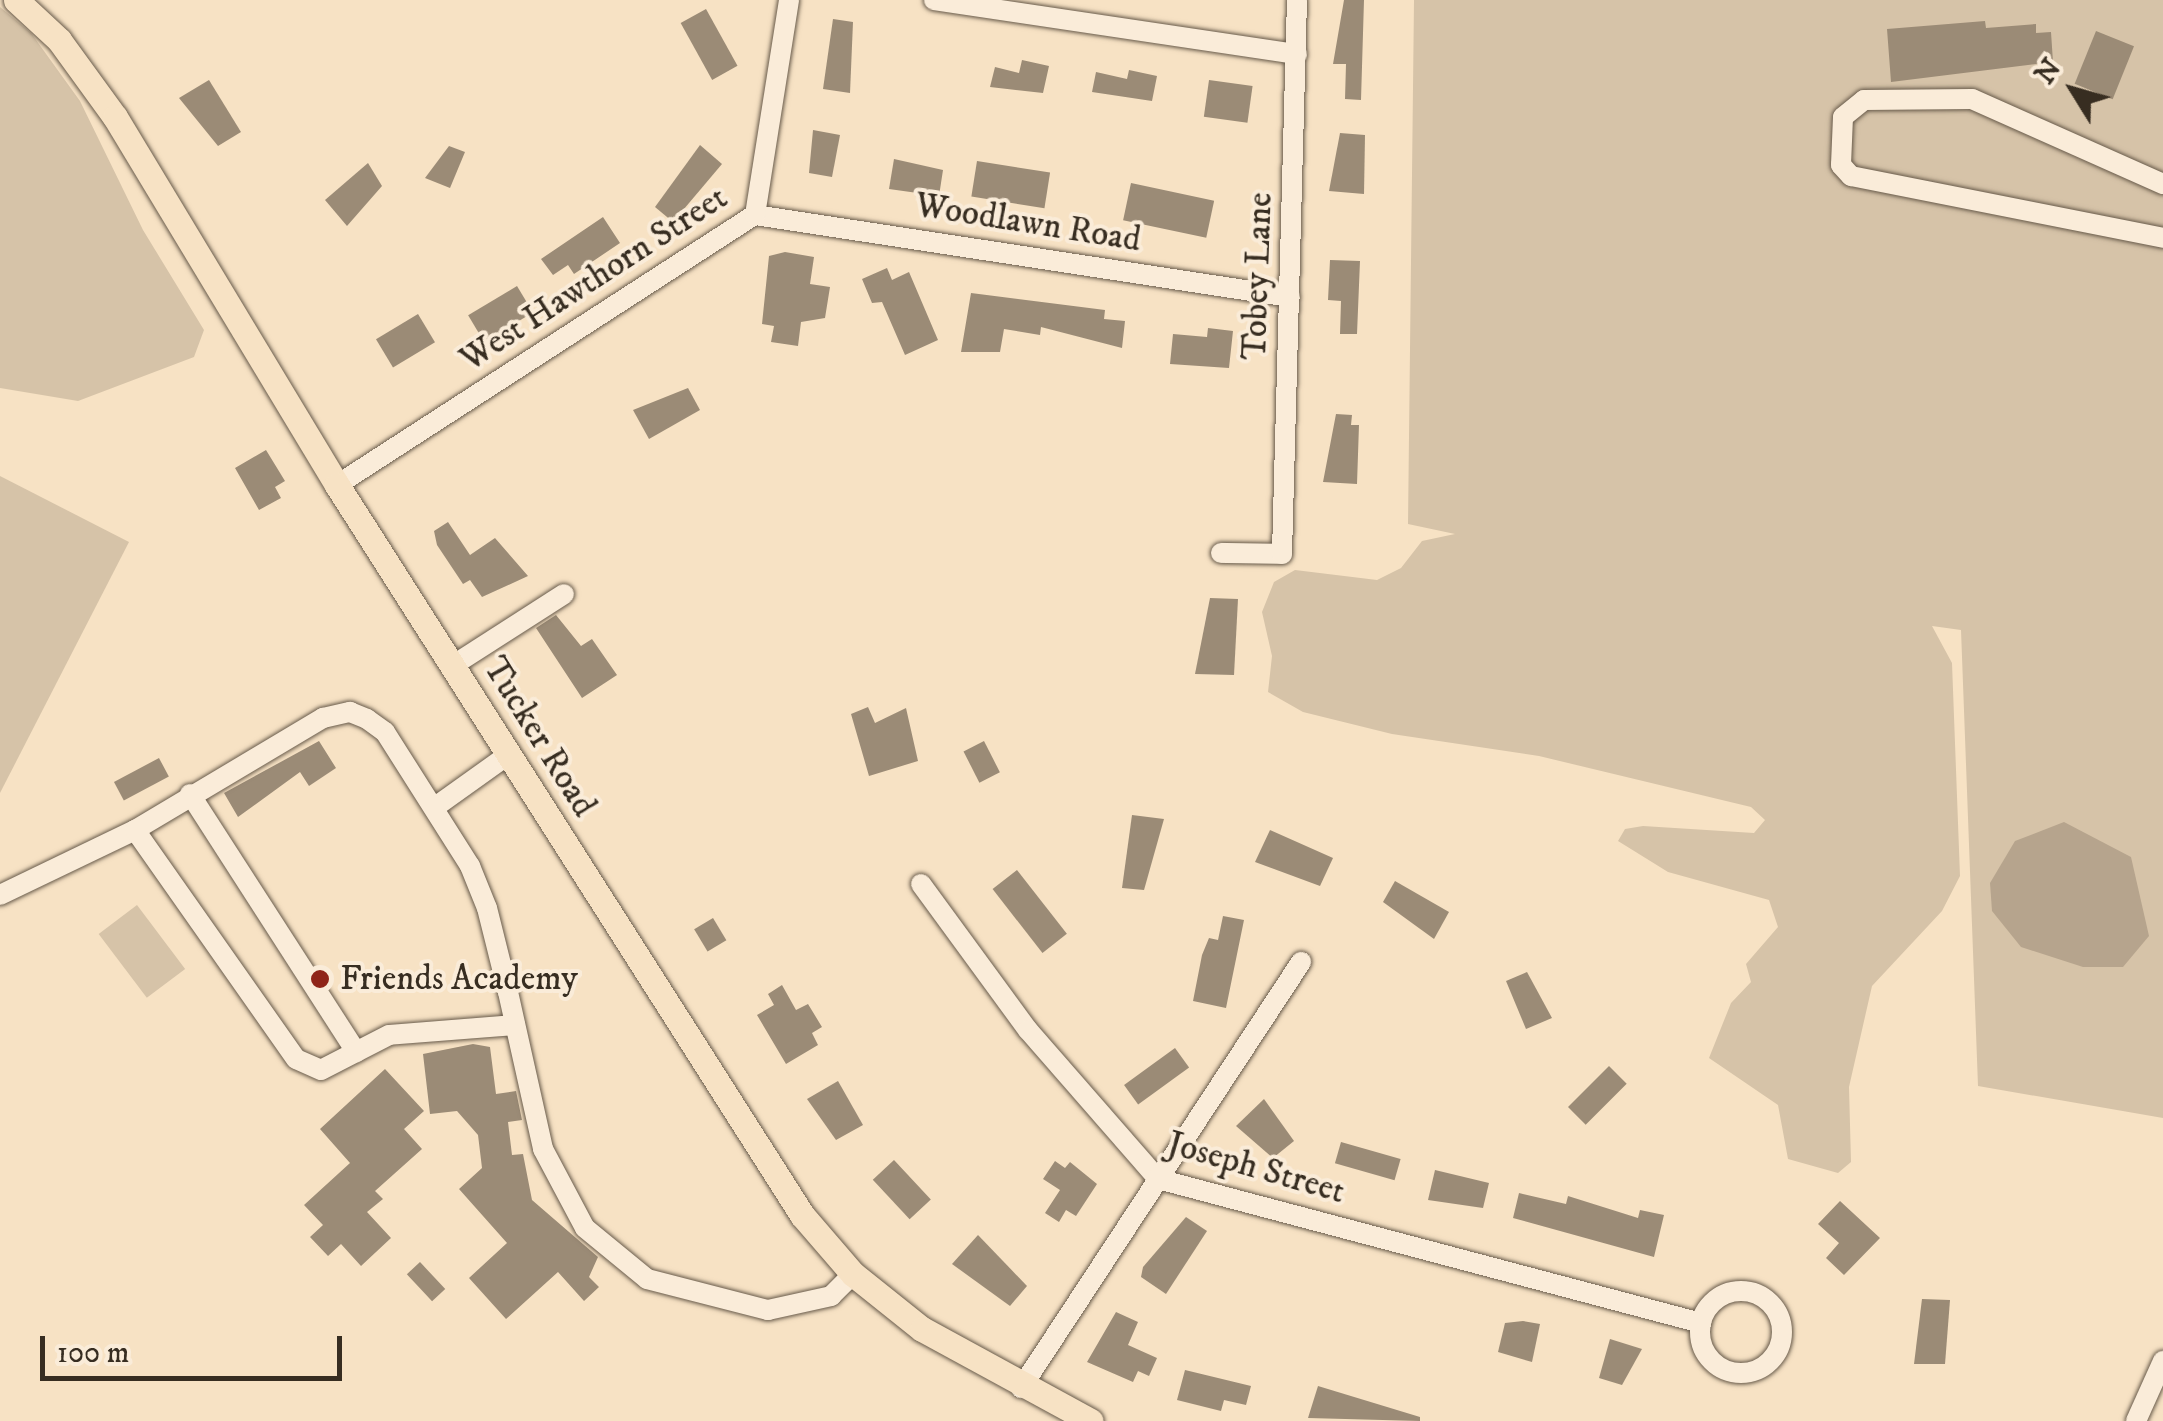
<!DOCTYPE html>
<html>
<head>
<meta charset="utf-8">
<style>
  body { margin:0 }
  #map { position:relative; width:2163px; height:1421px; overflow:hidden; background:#f7e2c4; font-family:"IM FELL DW Pica",serif }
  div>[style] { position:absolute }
  .green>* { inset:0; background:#d6c3a8; transform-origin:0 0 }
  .water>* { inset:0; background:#b6a48d }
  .building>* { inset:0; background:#9b8b76; transform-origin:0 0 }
  .roads { filter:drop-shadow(0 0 2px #675a4a) drop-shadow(0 0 2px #675a4a) }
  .minor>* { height:20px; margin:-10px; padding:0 10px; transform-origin:10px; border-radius:10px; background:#faecd9 }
  .minor>.ring { margin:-10px; padding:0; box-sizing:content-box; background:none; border:20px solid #faecd9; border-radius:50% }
  .major>* { height:25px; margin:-12.5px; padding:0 12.5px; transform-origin:12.5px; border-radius:12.5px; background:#f7e2c4 }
  .dots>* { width:28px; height:28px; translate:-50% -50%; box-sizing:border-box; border:5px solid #faecd9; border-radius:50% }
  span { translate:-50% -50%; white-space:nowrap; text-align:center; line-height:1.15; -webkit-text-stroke:8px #faecd9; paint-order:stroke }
  .street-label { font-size:35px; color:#372d21 }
  .poi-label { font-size:35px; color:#372d21 }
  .left { translate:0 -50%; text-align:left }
  .north { position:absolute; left:2023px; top:40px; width:100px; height:100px; -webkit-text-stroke:8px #faecd9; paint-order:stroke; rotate:307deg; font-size:28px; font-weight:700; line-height:40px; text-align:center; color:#372d21 }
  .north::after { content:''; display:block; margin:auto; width:35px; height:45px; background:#372d21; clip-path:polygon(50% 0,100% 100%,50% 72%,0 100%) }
  .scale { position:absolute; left:40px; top:1336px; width:302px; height:45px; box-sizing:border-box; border:5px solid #372d21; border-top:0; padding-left:12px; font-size:30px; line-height:35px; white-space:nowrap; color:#372d21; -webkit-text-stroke:8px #faecd9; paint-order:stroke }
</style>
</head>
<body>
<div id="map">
  <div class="green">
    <div style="clip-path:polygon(1414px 0,2163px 0,2163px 1118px,1978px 1086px,1961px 630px,1932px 626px,1952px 663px,1960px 876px,1942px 911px,1872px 986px,1849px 1087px,1851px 1162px,1838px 1173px,1788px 1159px,1778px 1105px,1709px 1058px,1731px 1003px,1751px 982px,1746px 964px,1778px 927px,1769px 900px,1668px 872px,1618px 841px,1625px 829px,1643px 826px,1754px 833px,1765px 820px,1751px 807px,1539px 756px,1392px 734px,1303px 712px,1268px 692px,1272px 656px,1262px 612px,1274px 582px,1295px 570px,1377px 580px,1401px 568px,1422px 541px,1455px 534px,1408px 524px)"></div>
    <div style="clip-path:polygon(0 7px,31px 33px,80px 101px,143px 230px,204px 330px,194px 357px,78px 401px,0 388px)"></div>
    <div style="clip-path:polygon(0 476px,129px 542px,0 793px)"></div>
    <div style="left:137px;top:905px;width:80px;height:48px;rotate:53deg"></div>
  </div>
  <div class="water">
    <div style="clip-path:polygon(2064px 822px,2131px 857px,2149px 936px,2123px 967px,2083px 967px,2021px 947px,1992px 911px,1990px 883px,2015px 841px)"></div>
  </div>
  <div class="building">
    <div style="clip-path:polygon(1344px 0,1364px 0,1361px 100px,1345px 99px,1346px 64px,1333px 64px)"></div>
    <div style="left:706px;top:9px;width:65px;height:29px;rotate:61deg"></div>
    <div style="clip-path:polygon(833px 19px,853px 22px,850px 93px,823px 89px)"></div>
    <div style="clip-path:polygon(1985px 21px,1986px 28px,2036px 24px,2036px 33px,2051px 32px,2053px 62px,1891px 82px,1887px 29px)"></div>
    <div style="left:2096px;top:31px;width:41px;height:57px;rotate:22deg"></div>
    <div style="clip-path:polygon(1022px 60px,1049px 66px,1043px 93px,990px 87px,995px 67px,1019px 73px)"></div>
    <div style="clip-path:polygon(1129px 70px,1157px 76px,1152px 101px,1092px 92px,1096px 72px,1127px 79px)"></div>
    <div style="clip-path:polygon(209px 80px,241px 132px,218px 146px,179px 98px)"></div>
    <div style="left:1209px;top:80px;width:44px;height:37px;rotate:8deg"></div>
    <div style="clip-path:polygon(813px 130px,840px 135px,832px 177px,809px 173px)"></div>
    <div style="clip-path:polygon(1340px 133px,1365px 135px,1364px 194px,1329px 191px)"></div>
    <div style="clip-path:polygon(700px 145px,722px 164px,673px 222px,655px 207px)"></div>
    <div style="clip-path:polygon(449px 146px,465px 152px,450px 188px,425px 178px)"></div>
    <div style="clip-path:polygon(894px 159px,943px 170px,939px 196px,889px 189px)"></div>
    <div style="left:977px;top:161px;width:74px;height:36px;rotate:9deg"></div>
    <div style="clip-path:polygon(368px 163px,382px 186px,347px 226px,325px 200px)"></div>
    <div style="left:1131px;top:183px;width:85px;height:38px;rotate:12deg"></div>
    <div style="clip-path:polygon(603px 217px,620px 243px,574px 274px,568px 265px,553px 275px,541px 259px)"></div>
    <div style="clip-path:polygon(785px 252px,814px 257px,810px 284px,830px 287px,825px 318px,801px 322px,798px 346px,771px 342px,774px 326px,762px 324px,769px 256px)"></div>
    <div style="clip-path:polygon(1330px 260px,1360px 261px,1357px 334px,1340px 334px,1341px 301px,1328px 300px)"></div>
    <div style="clip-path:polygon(887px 268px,892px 280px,909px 272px,938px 340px,905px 355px,882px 302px,872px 303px,862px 279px)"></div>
    <div style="left:517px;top:286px;width:31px;height:57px;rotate:59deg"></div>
    <div style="clip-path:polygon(971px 293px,1105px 310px,1104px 319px,1125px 321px,1122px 348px,1041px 327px,1040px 335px,1004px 329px,1000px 352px,961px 352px)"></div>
    <div style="left:418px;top:314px;width:33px;height:49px;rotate:59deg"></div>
    <div style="clip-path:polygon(1208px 328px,1233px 331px,1229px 368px,1170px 364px,1173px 334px,1207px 337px)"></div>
    <div style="clip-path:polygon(688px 388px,700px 410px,649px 439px,633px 410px)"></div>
    <div style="clip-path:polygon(1336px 414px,1352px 415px,1351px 425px,1359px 425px,1357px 484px,1323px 482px)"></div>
    <div style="clip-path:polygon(266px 450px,285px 481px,275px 487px,281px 498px,259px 510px,235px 468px)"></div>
    <div style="clip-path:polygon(448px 522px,470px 555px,495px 538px,528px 576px,482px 597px,470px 580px,463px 584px,437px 545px,434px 531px)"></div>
    <div style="clip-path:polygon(1210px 598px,1238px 599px,1234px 675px,1195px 674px)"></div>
    <div style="clip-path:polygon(556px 615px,581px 646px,592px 639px,617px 675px,582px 698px,536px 628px)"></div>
    <div style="clip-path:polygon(868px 707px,875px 723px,906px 708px,918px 761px,869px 776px,851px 714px)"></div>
    <div style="clip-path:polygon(319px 741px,336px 768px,309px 786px,300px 772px,238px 817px,224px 793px)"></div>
    <div style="left:984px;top:741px;width:35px;height:23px;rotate:63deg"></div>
    <div style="left:159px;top:758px;width:21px;height:51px;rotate:62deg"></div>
    <div style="clip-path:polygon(1132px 815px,1164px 819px,1144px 890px,1122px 888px)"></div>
    <div style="clip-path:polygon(1270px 830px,1333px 858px,1320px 886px,1255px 862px)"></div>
    <div style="left:1017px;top:870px;width:81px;height:31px;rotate:52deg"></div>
    <div style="clip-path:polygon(1395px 881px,1449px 912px,1434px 939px,1383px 902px)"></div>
    <div style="clip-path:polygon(1223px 916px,1244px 920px,1226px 1008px,1193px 1001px,1202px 955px,1209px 938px,1218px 940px)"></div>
    <div style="left:713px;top:918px;width:26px;height:22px;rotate:59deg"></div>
    <div style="clip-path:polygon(1527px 972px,1552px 1018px,1526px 1029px,1506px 981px)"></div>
    <div style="clip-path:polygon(782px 985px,796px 1010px,808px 1004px,822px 1027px,812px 1033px,818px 1045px,786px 1064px,757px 1015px,774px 1005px,768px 994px)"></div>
    <div style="clip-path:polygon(473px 1044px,490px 1047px,496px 1094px,516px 1091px,522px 1120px,508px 1122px,512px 1155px,523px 1154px,532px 1200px,598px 1257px,589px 1277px,599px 1287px,584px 1301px,558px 1272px,506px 1319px,469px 1278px,507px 1243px,459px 1189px,482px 1168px,478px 1135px,457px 1111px,430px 1114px,423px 1054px)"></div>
    <div style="left:1175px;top:1048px;width:24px;height:63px;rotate:54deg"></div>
    <div style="left:1609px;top:1066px;width:25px;height:58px;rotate:45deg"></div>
    <div style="clip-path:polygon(385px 1069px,424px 1111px,404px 1129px,422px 1149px,375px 1191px,383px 1199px,367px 1212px,391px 1238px,361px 1266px,341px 1244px,328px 1256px,310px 1237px,323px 1225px,304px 1205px,350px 1163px,320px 1129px)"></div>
    <div style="clip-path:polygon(838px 1081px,863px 1125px,836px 1140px,807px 1099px)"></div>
    <div style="clip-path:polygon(1264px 1099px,1294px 1141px,1273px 1158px,1236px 1126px)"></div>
    <div style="left:1341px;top:1142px;width:62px;height:22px;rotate:16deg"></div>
    <div style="left:894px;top:1160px;width:54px;height:29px;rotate:47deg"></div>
    <div style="clip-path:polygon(1055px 1161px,1065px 1168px,1070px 1162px,1097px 1184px,1076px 1216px,1066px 1210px,1059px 1222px,1045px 1213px,1060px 1190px,1043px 1179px)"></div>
    <div style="clip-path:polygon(1435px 1170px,1489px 1183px,1483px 1208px,1428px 1200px)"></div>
    <div style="clip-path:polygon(1519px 1193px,1566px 1204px,1568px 1196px,1638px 1218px,1640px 1210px,1664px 1215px,1654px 1257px,1513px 1218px)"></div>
    <div style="clip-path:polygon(1840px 1201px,1880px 1238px,1844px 1275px,1826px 1258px,1839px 1243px,1818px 1224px)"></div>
    <div style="clip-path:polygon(1186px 1217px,1207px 1231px,1166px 1294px,1141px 1277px,1143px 1267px)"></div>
    <div style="clip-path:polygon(978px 1235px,1027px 1286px,1010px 1306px,952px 1264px)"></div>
    <div style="left:420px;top:1262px;width:37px;height:18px;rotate:47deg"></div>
    <div style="clip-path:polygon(1922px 1299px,1950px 1300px,1945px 1364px,1914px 1364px)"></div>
    <div style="clip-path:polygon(1116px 1312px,1138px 1322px,1128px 1345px,1157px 1358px,1149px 1376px,1138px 1371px,1133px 1382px,1087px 1362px)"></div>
    <div style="clip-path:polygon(1523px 1321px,1540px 1324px,1532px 1362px,1498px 1352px,1505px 1323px)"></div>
    <div style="clip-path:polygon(1610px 1339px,1642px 1349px,1622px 1385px,1599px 1378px)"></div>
    <div style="clip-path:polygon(1185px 1370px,1251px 1386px,1246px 1405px,1224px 1400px,1221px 1411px,1177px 1400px)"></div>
    <div style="clip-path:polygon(1318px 1386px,1420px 1417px,1420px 1421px,1308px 1418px)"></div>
  </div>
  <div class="roads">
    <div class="minor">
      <div style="left:934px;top:0;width:367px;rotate:8.5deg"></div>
      <div style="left:2163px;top:184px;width:209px;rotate:-156deg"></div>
      <div style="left:1972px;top:99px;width:108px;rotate:179.5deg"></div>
      <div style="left:1864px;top:100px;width:27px;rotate:141deg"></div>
      <div style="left:1843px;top:117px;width:48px;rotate:92.4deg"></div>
      <div style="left:1841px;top:165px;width:15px;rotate:48deg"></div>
      <div style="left:1851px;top:176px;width:318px;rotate:11.2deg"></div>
      <div style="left:755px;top:215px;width:541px;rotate:8.71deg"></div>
      <div style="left:337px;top:485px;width:498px;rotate:-32.9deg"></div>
      <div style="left:755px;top:215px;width:218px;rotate:-81deg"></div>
      <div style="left:1221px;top:553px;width:61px;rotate:0.9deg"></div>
      <div style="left:1282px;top:554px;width:554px;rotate:-88.45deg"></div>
      <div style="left:452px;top:666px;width:133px;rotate:-32.7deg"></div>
      <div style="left:190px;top:794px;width:307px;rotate:57.2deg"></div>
      <div style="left:435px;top:807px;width:90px;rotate:-35.5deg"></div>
      <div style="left:921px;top:884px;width:181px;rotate:53.8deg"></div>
      <div style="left:1028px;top:1030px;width:198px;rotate:48.9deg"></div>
      <div style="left:1158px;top:1179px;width:562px;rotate:14.85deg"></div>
      <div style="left:0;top:895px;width:150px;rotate:-25.7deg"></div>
      <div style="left:515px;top:1025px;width:126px;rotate:175.5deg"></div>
      <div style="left:389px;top:1035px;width:76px;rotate:152.8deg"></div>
      <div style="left:321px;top:1070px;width:27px;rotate:-156deg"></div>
      <div style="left:296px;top:1059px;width:280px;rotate:-125.1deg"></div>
      <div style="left:135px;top:830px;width:219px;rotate:-30.8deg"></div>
      <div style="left:323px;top:718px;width:28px;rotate:-13deg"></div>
      <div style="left:350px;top:712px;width:18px;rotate:22deg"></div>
      <div style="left:367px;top:719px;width:22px;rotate:36deg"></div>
      <div style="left:385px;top:732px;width:159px;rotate:57.6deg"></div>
      <div style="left:470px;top:866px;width:45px;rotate:68deg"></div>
      <div style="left:487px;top:908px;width:87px;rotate:76deg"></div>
      <div style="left:508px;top:992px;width:161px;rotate:77.4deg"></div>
      <div style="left:543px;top:1149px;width:89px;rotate:62deg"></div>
      <div style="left:585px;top:1228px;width:80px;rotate:39.4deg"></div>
      <div style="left:647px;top:1279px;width:125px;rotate:14.4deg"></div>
      <div style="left:768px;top:1310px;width:65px;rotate:-12.5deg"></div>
      <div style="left:831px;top:1296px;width:31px;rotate:-45deg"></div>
      <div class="ring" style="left:1700px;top:1291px;width:62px;height:62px"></div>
      <div style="left:1021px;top:1388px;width:510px;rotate:-56.68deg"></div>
      <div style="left:2136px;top:1421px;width:66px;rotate:-65.8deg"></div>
    </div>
    <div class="major">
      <div style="left:16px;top:0;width:59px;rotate:42.9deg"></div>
      <div style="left:59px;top:40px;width:95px;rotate:54deg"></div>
      <div style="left:115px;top:117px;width:430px;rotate:58.9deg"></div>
      <div style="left:337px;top:485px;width:866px;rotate:57.5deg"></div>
      <div style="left:802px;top:1215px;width:78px;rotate:49.2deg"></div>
      <div style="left:853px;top:1274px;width:88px;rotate:38.6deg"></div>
      <div style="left:922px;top:1329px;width:192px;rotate:28.6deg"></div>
    </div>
  </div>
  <div class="dots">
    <div style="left:320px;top:979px;background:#8f2418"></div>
  </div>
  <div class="street-label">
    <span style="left:1028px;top:223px;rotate:9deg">Woodlawn Road</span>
    <span style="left:1258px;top:276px;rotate:-88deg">Tobey Lane</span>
    <span style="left:594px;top:279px;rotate:-33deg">West Hawthorn Street</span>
    <span style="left:539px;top:737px;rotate:58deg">Tucker Road</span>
    <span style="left:1256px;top:1168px;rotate:16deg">Joseph Street</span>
  </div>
  <div class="poi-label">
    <span class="left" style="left:340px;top:979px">Friends Academy</span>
  </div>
  <div class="north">N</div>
  <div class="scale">100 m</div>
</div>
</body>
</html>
